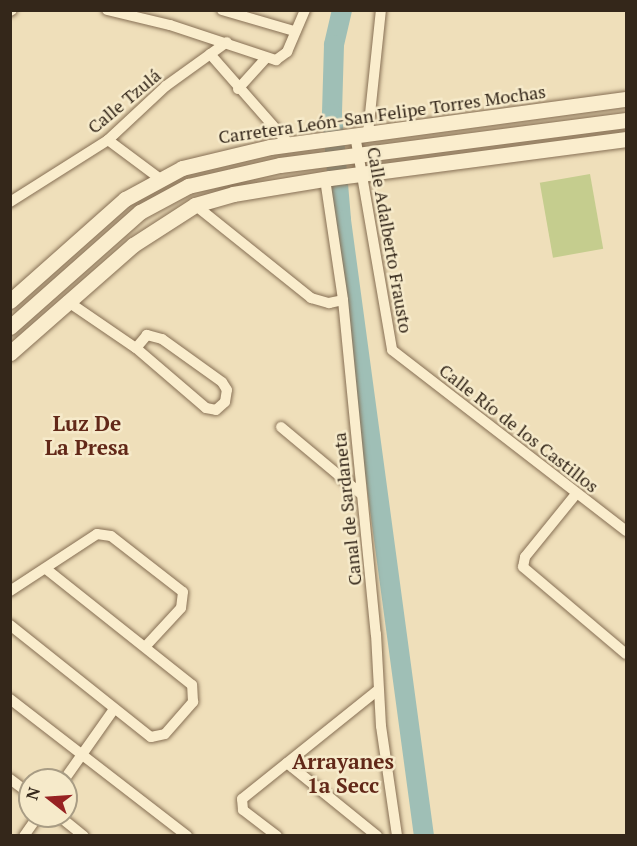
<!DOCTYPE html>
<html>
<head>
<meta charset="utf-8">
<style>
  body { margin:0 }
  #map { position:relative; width:637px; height:846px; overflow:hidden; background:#efdfba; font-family:"PT Serif",serif }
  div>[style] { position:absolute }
  .green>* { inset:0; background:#c5cd8e; transform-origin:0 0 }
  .river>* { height:20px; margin:-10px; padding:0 10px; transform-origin:10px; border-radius:10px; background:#9fbfb6 }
  .roads { filter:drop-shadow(0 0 2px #866f54) drop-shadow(0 0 2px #866f54) }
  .street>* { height:10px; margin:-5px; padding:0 5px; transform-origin:5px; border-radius:5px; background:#faedcd }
  .secondary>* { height:15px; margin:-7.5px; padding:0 7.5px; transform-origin:7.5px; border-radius:7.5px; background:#faedcd }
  span { translate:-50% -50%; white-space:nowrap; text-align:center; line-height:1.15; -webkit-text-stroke:5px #f6eaca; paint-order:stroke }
  .street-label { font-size:18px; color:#34271a }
  .quarter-label { font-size:21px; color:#622818; font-weight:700 }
  .frame { position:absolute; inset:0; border:12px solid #34271a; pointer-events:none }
  .north { position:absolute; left:18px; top:768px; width:60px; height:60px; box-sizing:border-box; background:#f6eaca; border:2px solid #a89c84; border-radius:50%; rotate:287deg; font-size:16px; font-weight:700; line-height:24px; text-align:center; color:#34271a }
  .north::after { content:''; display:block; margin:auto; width:21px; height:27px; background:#972222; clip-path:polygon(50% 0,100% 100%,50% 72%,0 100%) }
</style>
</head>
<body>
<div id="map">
  <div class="green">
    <div style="left:590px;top:174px;width:76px;height:51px;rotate:80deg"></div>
  </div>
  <div class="river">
    <div style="left:342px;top:10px;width:36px;rotate:103deg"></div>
    <div style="left:334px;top:45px;width:69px;rotate:91.7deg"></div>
    <div style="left:332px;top:114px;width:106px;rotate:85.1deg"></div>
    <div style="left:341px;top:220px;width:622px;rotate:82.33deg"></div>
  </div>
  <div class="roads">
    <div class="street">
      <div style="left:107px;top:10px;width:65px;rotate:13.4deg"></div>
      <div style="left:170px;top:25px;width:112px;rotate:18.3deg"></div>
      <div style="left:276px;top:60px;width:14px;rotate:-36deg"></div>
      <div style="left:287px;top:52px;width:46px;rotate:-66.8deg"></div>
      <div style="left:222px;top:10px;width:75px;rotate:16.3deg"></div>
      <div style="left:10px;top:11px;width:2px;rotate:-27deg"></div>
      <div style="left:210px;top:54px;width:121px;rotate:48.7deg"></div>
      <div style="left:238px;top:89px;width:42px;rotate:-47.9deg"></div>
      <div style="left:368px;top:133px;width:124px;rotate:-84deg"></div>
      <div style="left:355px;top:135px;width:218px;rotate:80.2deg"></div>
      <div style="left:392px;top:350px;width:296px;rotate:37.7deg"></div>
      <div style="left:108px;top:140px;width:64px;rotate:36.7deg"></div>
      <div style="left:325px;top:179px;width:122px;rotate:81.5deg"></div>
      <div style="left:343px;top:300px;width:336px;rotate:84.4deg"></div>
      <div style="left:376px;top:634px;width:92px;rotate:86.9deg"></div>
      <div style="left:381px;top:726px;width:111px;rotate:81.7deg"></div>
      <div style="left:10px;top:202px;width:116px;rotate:-32.3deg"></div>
      <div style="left:108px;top:140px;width:79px;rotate:-43deg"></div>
      <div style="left:166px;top:86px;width:75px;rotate:-35.8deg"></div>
      <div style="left:195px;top:205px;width:149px;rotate:38.7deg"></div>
      <div style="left:311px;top:298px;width:19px;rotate:16deg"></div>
      <div style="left:329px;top:303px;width:14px;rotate:-12deg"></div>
      <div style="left:67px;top:301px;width:83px;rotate:34.3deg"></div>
      <div style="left:136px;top:348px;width:92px;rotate:40.6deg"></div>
      <div style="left:206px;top:408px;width:10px;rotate:11deg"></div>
      <div style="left:216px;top:410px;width:12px;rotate:-42deg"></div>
      <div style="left:225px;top:402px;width:12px;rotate:-81deg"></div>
      <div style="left:227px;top:390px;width:9px;rotate:-122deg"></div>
      <div style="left:222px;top:382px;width:74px;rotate:-144.4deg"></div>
      <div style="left:162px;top:339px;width:16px;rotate:-165deg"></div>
      <div style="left:147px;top:335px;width:17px;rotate:130deg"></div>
      <div style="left:281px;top:427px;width:104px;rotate:39.9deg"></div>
      <div style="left:576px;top:494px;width:81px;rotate:129deg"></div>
      <div style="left:525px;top:557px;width:10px;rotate:101deg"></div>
      <div style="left:523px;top:567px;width:135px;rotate:40.2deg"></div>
      <div style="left:10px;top:591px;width:104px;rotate:-33.2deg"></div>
      <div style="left:97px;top:534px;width:14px;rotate:8deg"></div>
      <div style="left:111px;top:536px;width:91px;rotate:37.9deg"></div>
      <div style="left:183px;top:592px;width:16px;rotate:97deg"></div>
      <div style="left:181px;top:608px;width:53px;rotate:132.7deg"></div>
      <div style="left:10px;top:625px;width:180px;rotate:38.5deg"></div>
      <div style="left:151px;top:737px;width:14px;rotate:-12deg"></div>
      <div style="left:165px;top:734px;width:43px;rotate:-48.8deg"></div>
      <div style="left:193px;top:702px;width:17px;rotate:-93deg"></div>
      <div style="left:192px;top:685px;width:186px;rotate:-141.5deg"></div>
      <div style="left:10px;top:699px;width:224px;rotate:37.7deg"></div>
      <div style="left:287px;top:763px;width:116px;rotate:39deg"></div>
      <div style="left:10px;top:779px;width:25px;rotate:37deg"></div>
      <div style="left:64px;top:780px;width:87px;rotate:-54.8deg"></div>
      <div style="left:59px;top:816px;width:32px;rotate:39deg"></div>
      <div style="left:24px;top:836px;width:24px;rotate:-55deg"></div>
      <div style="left:277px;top:836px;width:43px;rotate:-142.6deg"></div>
      <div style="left:243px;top:810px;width:11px;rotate:-95deg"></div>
      <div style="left:242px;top:799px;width:174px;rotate:-38.7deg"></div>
    </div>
    <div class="secondary">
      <div style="left:10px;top:301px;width:154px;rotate:-41.6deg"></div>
      <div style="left:125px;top:199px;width:65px;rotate:-28.5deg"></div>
      <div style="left:182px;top:168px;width:90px;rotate:-13.4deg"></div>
      <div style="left:270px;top:147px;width:359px;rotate:-7.7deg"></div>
      <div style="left:10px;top:327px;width:174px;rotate:-41.5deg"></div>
      <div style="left:140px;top:212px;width:55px;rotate:-28.4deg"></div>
      <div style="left:188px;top:186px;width:94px;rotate:-12.9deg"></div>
      <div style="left:280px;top:165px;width:349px;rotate:-7.4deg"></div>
      <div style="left:10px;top:353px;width:164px;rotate:-41.3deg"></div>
      <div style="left:133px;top:245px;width:74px;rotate:-32.8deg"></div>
      <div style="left:195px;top:205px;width:40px;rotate:-16deg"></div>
      <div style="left:233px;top:194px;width:98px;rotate:-9.4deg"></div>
      <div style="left:330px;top:178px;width:299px;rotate:-7.5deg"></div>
    </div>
  </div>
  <div class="street-label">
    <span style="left:124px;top:101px;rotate:-40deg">Calle Tzulá</span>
    <span style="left:382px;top:114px;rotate:-8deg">Carretera León-San Felipe Torres Mochas</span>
    <span style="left:390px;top:240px;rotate:80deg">Calle Adalberto Frausto</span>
    <span style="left:519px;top:428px;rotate:38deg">Calle Río de los Castillos</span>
    <span style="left:347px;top:509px;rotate:-96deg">Canal de Sardaneta</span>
  </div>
  <div class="quarter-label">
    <span style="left:87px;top:435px">Luz De<br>La Presa</span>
    <span style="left:343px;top:773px">Arrayanes<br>1a Secc</span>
  </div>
  <div class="frame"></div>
  <div class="north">N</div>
</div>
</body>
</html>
